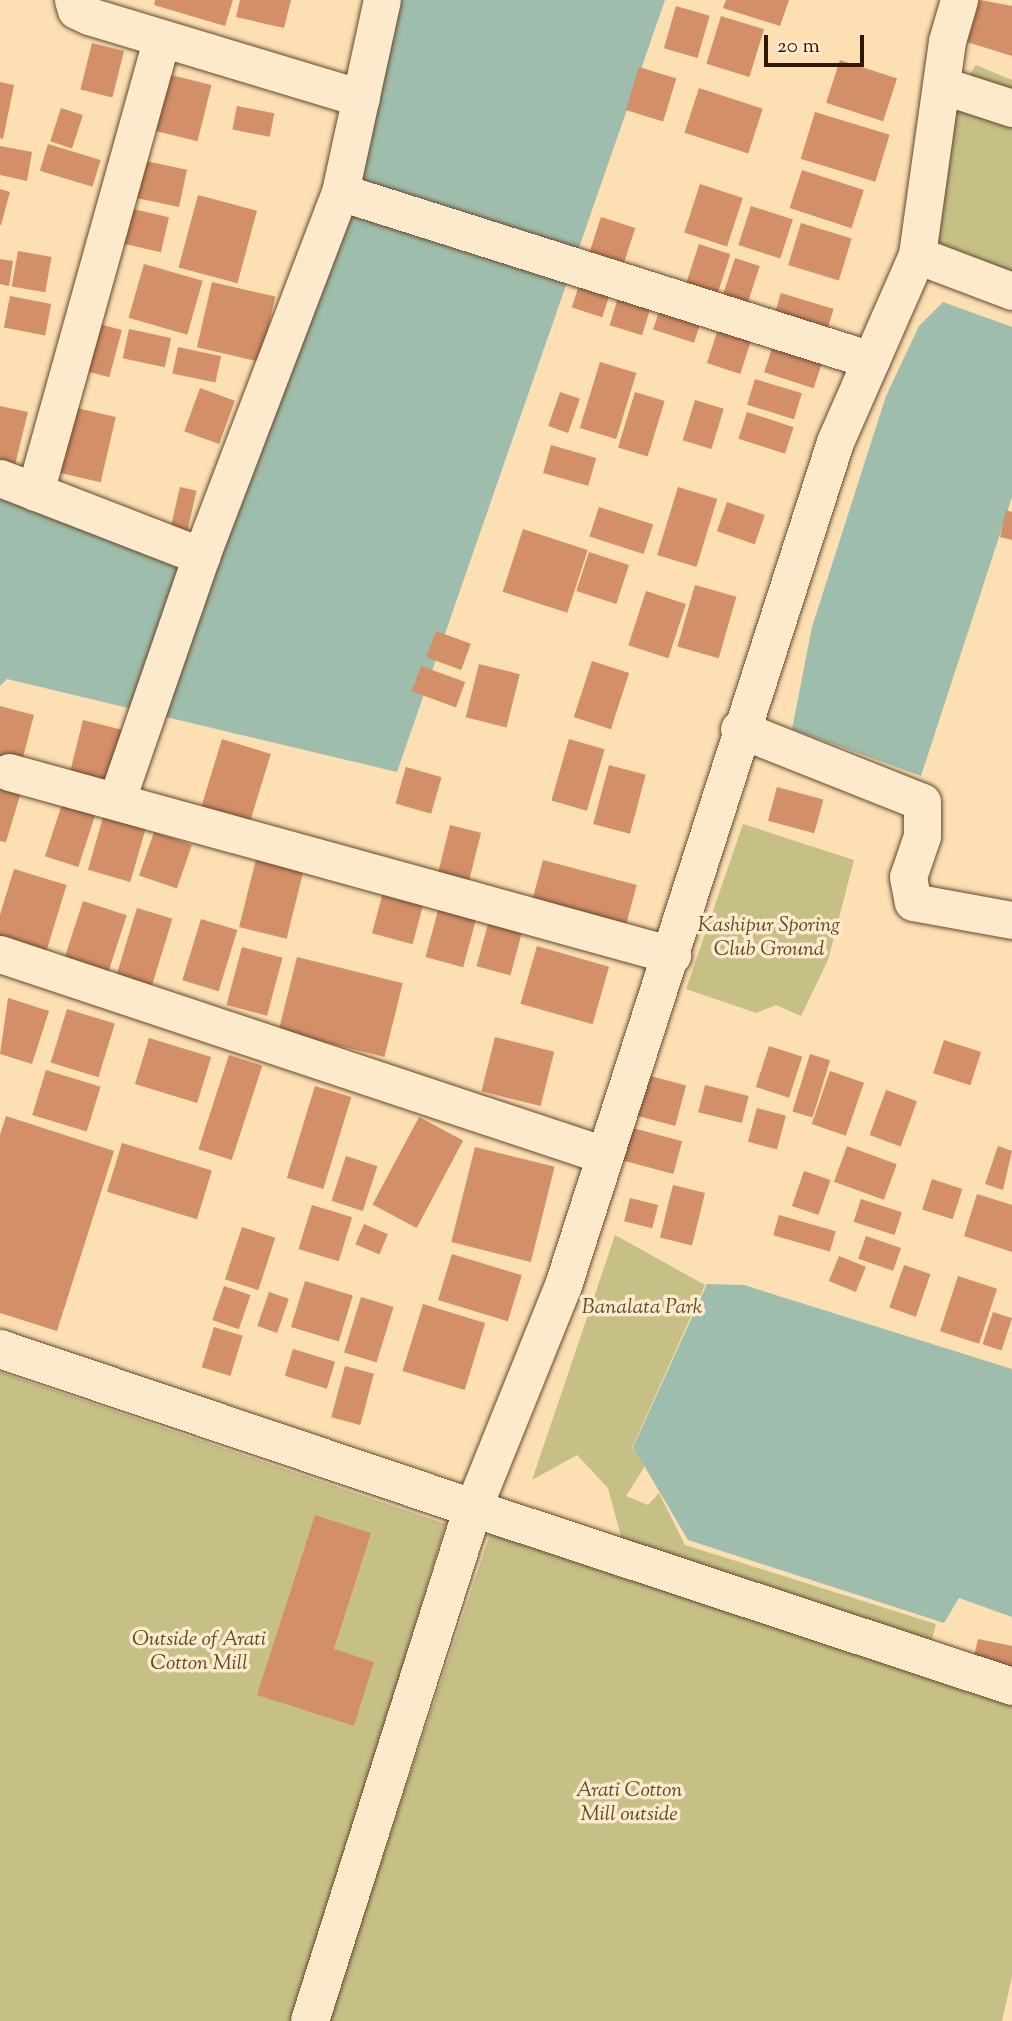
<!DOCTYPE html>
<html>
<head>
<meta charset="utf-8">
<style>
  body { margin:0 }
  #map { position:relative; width:1012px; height:2021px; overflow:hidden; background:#fcdfb2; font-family:"Sorts Mill Goudy",serif }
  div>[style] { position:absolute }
  .green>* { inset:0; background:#c6c087 }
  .water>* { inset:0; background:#9fbdac }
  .building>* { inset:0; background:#d38f68; transform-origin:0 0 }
  .roads { filter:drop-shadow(0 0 2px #64492c) drop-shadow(0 0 2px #64492c) }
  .minor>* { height:37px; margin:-18.5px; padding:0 18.5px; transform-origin:18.5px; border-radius:18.5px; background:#fdeacd }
  .tertiary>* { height:38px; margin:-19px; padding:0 19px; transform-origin:19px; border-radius:19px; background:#fdeacd }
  span { translate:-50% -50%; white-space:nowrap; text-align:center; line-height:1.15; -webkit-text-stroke:7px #fdeacd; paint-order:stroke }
  .park-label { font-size:21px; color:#5e4a28; font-style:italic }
  .scale { position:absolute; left:764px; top:35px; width:100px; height:32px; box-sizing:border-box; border:4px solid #321700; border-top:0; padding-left:9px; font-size:21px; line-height:24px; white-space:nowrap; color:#321700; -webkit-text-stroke:5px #fdeacd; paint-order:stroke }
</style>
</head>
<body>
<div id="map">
  <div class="green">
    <div style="clip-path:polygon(976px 65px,1012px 80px,1012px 283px,943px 249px,931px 226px,957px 93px)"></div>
    <div style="clip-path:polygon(743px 824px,854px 860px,828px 960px,801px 1016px,776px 1005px,756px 1013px,686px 989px)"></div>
    <div style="clip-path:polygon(615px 1235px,705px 1285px,632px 1448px,645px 1453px,647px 1463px,626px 1496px,648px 1505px,659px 1493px,685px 1545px,936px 1624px,929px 1650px,623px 1544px,608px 1488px,577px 1455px,532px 1480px)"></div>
    <div style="clip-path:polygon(0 1372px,446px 1524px,294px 2021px,0 2021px)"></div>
    <div style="clip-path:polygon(490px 1534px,1012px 1693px,1012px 1976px,1002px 2021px,328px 2021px)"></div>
  </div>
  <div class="water">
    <div style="clip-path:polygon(392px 0,665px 0,397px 772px,7px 679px,0 686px,0 492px,213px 568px)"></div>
    <div style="clip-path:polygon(943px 302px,1012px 327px,1012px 497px,921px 776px,792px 729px,812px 627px,886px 396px,919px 326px)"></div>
    <div style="clip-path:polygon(707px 1284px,744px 1285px,1012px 1369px,1012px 1617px,959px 1598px,944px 1623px,688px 1540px,633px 1447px)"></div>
  </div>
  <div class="building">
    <div style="clip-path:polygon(155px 0,233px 0,225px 26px,154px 5px)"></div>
    <div style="clip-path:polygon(240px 0,291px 0,284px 28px,236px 17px)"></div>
    <div style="clip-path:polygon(726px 0,789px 0,780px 26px,723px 8px)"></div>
    <div style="clip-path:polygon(980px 0,1012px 6px,1012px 56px,967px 42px)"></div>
    <div style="left:676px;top:6px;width:35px;height:44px;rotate:16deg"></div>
    <div style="left:721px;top:16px;width:45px;height:50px;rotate:17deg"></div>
    <div style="left:92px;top:43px;width:33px;height:48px;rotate:14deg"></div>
    <div style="left:840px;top:60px;width:60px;height:45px;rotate:18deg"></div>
    <div style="left:639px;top:67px;width:39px;height:45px;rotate:17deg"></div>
    <div style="left:163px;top:73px;width:50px;height:58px;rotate:14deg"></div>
    <div style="clip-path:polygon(0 82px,14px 85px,3px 139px,0 138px)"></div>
    <div style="left:699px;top:88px;width:67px;height:47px;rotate:18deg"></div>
    <div style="left:237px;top:106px;width:38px;height:24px;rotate:11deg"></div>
    <div style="left:61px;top:108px;width:23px;height:35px;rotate:18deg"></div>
    <div style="left:815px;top:112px;width:78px;height:49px;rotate:17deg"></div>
    <div style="left:48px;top:144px;width:55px;height:28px;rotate:17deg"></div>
    <div style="clip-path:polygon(0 146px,32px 152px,27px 181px,0 175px)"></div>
    <div style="left:141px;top:160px;width:47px;height:38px;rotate:12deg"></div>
    <div style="left:802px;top:170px;width:65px;height:40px;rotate:18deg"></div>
    <div style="left:700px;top:184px;width:45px;height:51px;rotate:18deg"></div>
    <div style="clip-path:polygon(0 189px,10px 192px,1px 225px,0 225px)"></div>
    <div style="left:198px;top:195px;width:61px;height:75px;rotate:15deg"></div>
    <div style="left:751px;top:206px;width:44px;height:41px;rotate:18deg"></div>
    <div style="left:129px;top:208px;width:41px;height:36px;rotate:13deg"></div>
    <div style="left:601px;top:217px;width:36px;height:36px;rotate:18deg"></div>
    <div style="left:801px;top:223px;width:53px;height:44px;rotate:17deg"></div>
    <div style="left:699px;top:244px;width:33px;height:54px;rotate:18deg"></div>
    <div style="left:18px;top:251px;width:34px;height:36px;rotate:10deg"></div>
    <div style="left:735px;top:258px;width:26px;height:39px;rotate:18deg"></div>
    <div style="clip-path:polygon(0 259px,13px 261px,9px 286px,0 284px)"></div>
    <div style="left:144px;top:264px;width:61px;height:56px;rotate:16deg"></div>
    <div style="left:582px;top:276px;width:32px;height:33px;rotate:18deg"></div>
    <div style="left:212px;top:282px;width:65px;height:67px;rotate:13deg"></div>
    <div style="left:621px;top:288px;width:34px;height:39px;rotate:17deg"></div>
    <div style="left:781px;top:293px;width:55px;height:28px;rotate:17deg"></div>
    <div style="left:10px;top:296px;width:42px;height:32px;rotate:11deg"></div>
    <div style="left:663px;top:299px;width:43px;height:32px;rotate:18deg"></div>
    <div style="left:92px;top:322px;width:31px;height:49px;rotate:15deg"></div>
    <div style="left:719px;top:326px;width:35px;height:39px;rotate:18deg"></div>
    <div style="left:129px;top:329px;width:43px;height:30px;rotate:12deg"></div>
    <div style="left:775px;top:339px;width:52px;height:35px;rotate:18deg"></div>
    <div style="left:178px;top:347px;width:44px;height:27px;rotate:12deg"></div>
    <div style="left:600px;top:362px;width:38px;height:69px;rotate:17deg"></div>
    <div style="left:755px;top:379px;width:49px;height:27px;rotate:17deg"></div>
    <div style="left:200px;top:388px;width:37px;height:46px;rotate:20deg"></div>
    <div style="left:560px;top:392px;width:21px;height:36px;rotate:19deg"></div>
    <div style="left:635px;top:392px;width:31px;height:58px;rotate:17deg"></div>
    <div style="left:695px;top:400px;width:30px;height:42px;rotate:17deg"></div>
    <div style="clip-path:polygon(0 406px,28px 412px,15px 465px,0 461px)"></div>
    <div style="left:68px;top:406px;width:49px;height:67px;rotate:13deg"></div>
    <div style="left:747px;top:412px;width:49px;height:28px;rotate:18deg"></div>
    <div style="left:551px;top:445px;width:47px;height:29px;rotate:16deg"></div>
    <div style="left:180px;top:487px;width:17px;height:47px;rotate:13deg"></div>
    <div style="left:678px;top:487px;width:41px;height:71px;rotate:17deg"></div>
    <div style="left:727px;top:502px;width:40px;height:31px;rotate:19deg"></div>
    <div style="left:599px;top:507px;width:57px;height:31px;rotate:18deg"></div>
    <div style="clip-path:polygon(1006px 510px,1012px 512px,1012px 540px,1000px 537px)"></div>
    <div style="left:523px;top:529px;width:68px;height:66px;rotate:18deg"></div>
    <div style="left:589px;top:552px;width:42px;height:41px;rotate:18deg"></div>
    <div style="left:695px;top:585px;width:43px;height:64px;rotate:16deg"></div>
    <div style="left:646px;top:591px;width:42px;height:57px;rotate:18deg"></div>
    <div style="left:436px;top:631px;width:37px;height:28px;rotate:20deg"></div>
    <div style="left:592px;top:661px;width:39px;height:59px;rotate:18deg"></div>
    <div style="left:479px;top:664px;width:42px;height:55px;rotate:14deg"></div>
    <div style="left:421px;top:666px;width:47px;height:27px;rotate:20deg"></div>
    <div style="clip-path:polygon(0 706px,34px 715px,22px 761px,0 756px)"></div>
    <div style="left:83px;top:720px;width:40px;height:63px;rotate:14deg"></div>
    <div style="left:222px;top:739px;width:51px;height:80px;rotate:17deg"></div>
    <div style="left:569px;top:739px;width:37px;height:64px;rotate:16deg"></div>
    <div style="left:609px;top:765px;width:38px;height:61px;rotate:15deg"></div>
    <div style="left:406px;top:767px;width:37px;height:38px;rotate:16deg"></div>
    <div style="clip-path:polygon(0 775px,24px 782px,6px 842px,0 841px)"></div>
    <div style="left:777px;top:787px;width:48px;height:35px;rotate:15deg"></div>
    <div style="left:62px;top:804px;width:35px;height:55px;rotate:18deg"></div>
    <div style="left:104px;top:814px;width:44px;height:58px;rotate:16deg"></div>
    <div style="left:450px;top:825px;width:32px;height:51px;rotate:14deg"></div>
    <div style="left:154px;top:832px;width:40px;height:46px;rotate:19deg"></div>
    <div style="left:256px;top:859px;width:49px;height:70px;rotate:14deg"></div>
    <div style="left:543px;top:860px;width:97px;height:46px;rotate:15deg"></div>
    <div style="left:14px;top:869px;width:55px;height:70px;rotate:17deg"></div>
    <div style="left:385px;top:885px;width:42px;height:50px;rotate:15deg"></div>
    <div style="left:83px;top:901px;width:46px;height:63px;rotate:18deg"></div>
    <div style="left:440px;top:903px;width:39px;height:56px;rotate:15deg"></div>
    <div style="left:137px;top:908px;width:37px;height:74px;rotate:17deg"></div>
    <div style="left:201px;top:919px;width:38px;height:64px;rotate:17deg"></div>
    <div style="left:489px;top:920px;width:35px;height:48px;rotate:15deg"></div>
    <div style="left:537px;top:946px;width:75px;height:60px;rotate:16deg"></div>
    <div style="left:242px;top:947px;width:42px;height:60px;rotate:15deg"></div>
    <div style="left:297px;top:957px;width:109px;height:76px;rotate:14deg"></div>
    <div style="clip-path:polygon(8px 998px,49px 1011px,32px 1064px,0 1054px)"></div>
    <div style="left:67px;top:1009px;width:50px;height:56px;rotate:17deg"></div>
    <div style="left:495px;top:1037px;width:61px;height:56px;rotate:14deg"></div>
    <div style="left:149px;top:1038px;width:65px;height:48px;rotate:17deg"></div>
    <div style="left:944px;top:1040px;width:39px;height:35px;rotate:18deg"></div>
    <div style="left:769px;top:1046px;width:35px;height:43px;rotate:18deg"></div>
    <div style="left:810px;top:1054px;width:21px;height:60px;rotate:17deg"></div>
    <div style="left:229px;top:1055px;width:35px;height:99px;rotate:18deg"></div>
    <div style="left:46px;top:1070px;width:57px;height:47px;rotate:17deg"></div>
    <div style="left:632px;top:1071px;width:56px;height:42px;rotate:15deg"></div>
    <div style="left:830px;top:1071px;width:36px;height:56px;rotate:19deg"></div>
    <div style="left:705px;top:1085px;width:45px;height:28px;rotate:14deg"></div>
    <div style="left:315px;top:1086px;width:38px;height:96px;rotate:17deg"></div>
    <div style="left:886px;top:1090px;width:33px;height:48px;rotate:20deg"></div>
    <div style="left:757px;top:1108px;width:30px;height:35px;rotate:15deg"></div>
    <div style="clip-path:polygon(6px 1116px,114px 1151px,57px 1331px,0 1313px,0 1135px)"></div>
    <div style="left:419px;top:1117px;width:50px;height:99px;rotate:28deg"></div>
    <div style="left:629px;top:1127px;width:55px;height:34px;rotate:15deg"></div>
    <div style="left:122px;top:1143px;width:94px;height:51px;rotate:17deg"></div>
    <div style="left:847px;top:1146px;width:53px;height:38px;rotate:20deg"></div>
    <div style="clip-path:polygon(998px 1146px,1012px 1151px,1003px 1190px,985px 1184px)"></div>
    <div style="left:475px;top:1147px;width:82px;height:98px;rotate:14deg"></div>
    <div style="left:346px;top:1156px;width:33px;height:47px;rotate:18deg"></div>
    <div style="left:804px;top:1171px;width:28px;height:37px;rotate:19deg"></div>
    <div style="left:932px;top:1179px;width:32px;height:32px;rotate:18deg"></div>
    <div style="left:673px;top:1185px;width:33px;height:54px;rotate:14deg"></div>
    <div style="clip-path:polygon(977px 1194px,1012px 1205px,1012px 1252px,964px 1236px)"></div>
    <div style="left:630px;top:1198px;width:29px;height:24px;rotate:14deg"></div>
    <div style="left:861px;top:1199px;width:43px;height:24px;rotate:18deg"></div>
    <div style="left:312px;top:1205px;width:42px;height:46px;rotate:17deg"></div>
    <div style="left:779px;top:1215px;width:59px;height:21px;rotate:16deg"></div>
    <div style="left:364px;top:1224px;width:26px;height:22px;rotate:23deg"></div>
    <div style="left:242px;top:1227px;width:35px;height:55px;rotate:18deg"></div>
    <div style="left:866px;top:1236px;width:37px;height:24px;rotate:19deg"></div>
    <div style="left:452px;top:1254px;width:73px;height:48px;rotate:17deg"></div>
    <div style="left:839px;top:1256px;width:29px;height:27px;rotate:22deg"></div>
    <div style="left:904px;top:1265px;width:28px;height:45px;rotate:19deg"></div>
    <div style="left:958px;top:1276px;width:41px;height:58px;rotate:18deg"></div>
    <div style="left:305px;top:1281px;width:50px;height:48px;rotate:17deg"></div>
    <div style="left:224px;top:1286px;width:28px;height:36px;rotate:19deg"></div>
    <div style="left:269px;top:1292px;width:21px;height:36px;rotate:19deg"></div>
    <div style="left:361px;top:1297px;width:34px;height:58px;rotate:17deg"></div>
    <div style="left:423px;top:1304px;width:65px;height:70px;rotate:17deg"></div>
    <div style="left:993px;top:1312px;width:20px;height:34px;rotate:18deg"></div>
    <div style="left:214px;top:1327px;width:30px;height:42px;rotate:17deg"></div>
    <div style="left:293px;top:1349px;width:44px;height:28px;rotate:17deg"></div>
    <div style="left:345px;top:1366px;width:30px;height:53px;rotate:15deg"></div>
    <div style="clip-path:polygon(315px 1515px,371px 1533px,334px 1649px,374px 1662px,354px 1726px,257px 1695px)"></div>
    <div style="clip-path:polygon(978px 1639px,1012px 1646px,1012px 1679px,971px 1670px)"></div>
  </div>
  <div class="roads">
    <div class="minor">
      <div style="left:73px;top:0;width:10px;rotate:73deg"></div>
      <div style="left:76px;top:10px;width:14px;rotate:25deg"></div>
      <div style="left:89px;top:16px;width:284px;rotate:16.8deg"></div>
      <div style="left:959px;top:0;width:43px;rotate:106.3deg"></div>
      <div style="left:947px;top:41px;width:216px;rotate:98deg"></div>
      <div style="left:917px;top:255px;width:204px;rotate:113.7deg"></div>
      <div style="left:835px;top:442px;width:886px;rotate:107.88deg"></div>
      <div style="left:563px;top:1285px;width:240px;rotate:112deg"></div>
      <div style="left:473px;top:1508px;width:568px;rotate:18.28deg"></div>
      <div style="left:941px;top:85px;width:75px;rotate:17.9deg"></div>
      <div style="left:340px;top:192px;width:557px;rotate:17.56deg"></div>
      <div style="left:917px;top:255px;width:102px;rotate:20.8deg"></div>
      <div style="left:0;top:478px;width:216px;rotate:21.2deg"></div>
      <div style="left:35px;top:492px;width:469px;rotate:-74.4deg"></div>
      <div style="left:739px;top:729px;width:197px;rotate:21.7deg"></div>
      <div style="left:922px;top:802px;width:34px;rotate:90deg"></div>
      <div style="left:922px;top:836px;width:43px;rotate:108.9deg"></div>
      <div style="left:908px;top:877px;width:25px;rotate:79deg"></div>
      <div style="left:913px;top:902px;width:101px;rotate:10.3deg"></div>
      <div style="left:9px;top:772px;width:688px;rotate:15.43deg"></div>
      <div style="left:117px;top:799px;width:257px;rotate:-70.9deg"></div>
      <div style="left:201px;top:556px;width:390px;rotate:-69.1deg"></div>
      <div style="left:340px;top:192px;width:197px;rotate:-77.7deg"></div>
      <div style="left:0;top:954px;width:637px;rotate:18.41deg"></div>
    </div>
    <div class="tertiary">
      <div style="left:0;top:1349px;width:499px;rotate:18.6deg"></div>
      <div style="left:473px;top:1508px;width:538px;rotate:107.63deg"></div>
    </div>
  </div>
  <div class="park-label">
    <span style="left:769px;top:938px">Kashipur Sporing<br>Club Ground</span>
    <span style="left:642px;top:1308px">Banalata Park</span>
    <span style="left:199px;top:1652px">Outside of Arati<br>Cotton Mill</span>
    <span style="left:629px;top:1803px">Arati Cotton<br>Mill outside</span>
  </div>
  <div class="scale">20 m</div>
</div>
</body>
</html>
